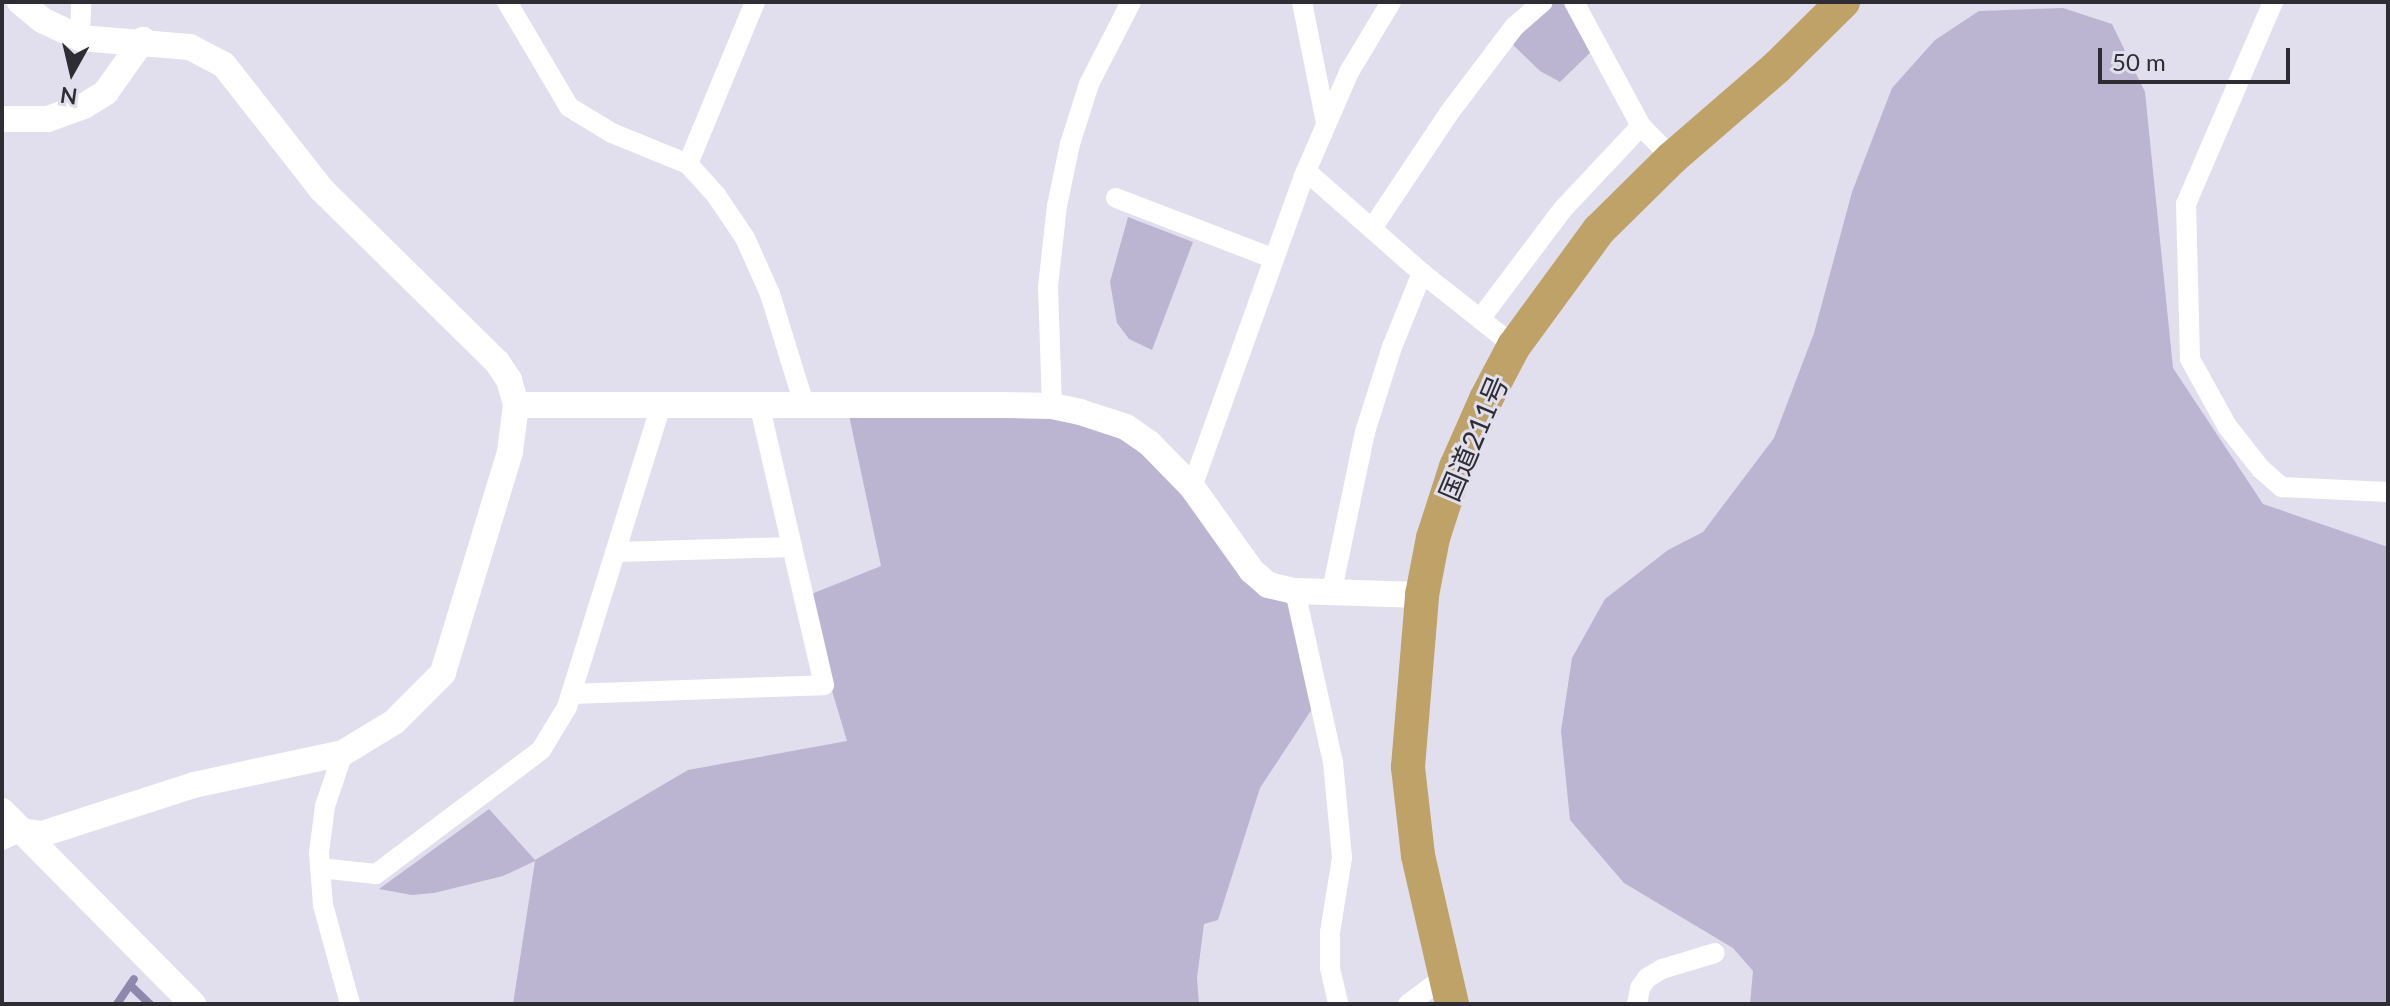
<!DOCTYPE html>
<html>
<head>
<meta charset="utf-8">
<style>
  body { margin:0 }
  #map { position:relative; width:2390px; height:1006px; overflow:hidden; background:#e1dfed; font-family:Lato,"Noto Sans JP",sans-serif }
  div>[style] { position:absolute }
  .green>* { inset:0; background:#bbb5d2 }
  .stream>* { height:8px; margin:-4px; padding:0 4px; transform-origin:4px; border-radius:4px; background:#8f88ae }
  .minor>* { height:20px; margin:-10px; padding:0 10px; transform-origin:10px; border-radius:10px; background:#fff }
  .tertiary>* { height:26px; margin:-13px; padding:0 13px; transform-origin:13px; border-radius:13px; background:#fff }
  .trunk>* { height:34px; margin:-17px; padding:0 17px; transform-origin:17px; border-radius:17px; background:#bfa267 }
  span { translate:-50% -50%; white-space:nowrap; text-align:center; line-height:1.15; -webkit-text-stroke:6px #e1dfed; paint-order:stroke }
  .street-label { font-size:28px; color:#2e2d33 }
  .frame { position:absolute; inset:0; border:4px solid #2e2d33; pointer-events:none }
  .north { position:absolute; left:32px; top:32px; width:80px; height:80px; -webkit-text-stroke:6px #e1dfed; paint-order:stroke; rotate:188deg; font-size:22px; font-weight:700; line-height:32px; text-align:center; color:#2e2d33 }
  .north::after { content:''; display:block; margin:auto; width:28px; height:36px; background:#2e2d33; clip-path:polygon(50% 0,100% 100%,50% 72%,0 100%) }
  .scale { position:absolute; left:2098px; top:48px; width:192px; height:36px; box-sizing:border-box; border:4px solid #2e2d33; border-top:0; padding-left:10px; font-size:24px; line-height:28px; white-space:nowrap; color:#2e2d33; -webkit-text-stroke:6px #e1dfed; paint-order:stroke }
</style>
</head>
<body>
<div id="map">
  <div class="green">
    <div style="clip-path:polygon(1543px 2px,1574px 2px,1597px 46px,1560px 82px,1540px 71px,1506px 38px)"></div>
    <div style="clip-path:polygon(2063px 8px,2112px 24px,2145px 92px,2173px 368px,2263px 504px,2388px 547px,2388px 1004px,1750px 1004px,1753px 971px,1733px 948px,1624px 883px,1570px 820px,1561px 731px,1572px 658px,1605px 599px,1668px 550px,1703px 532px,1774px 438px,1814px 333px,1852px 192px,1892px 88px,1935px 40px,1979px 11px)"></div>
    <div style="clip-path:polygon(1128px 217px,1193px 242px,1152px 350px,1129px 339px,1117px 323px,1110px 282px)"></div>
    <div style="clip-path:polygon(1002px 405px,1126px 427px,1252px 571px,1295px 591px,1318px 700px,1260px 788px,1218px 920px,1204px 924px,1197px 978px,1199px 1004px,513px 1004px,535px 861px,503px 876px,434px 893px,412px 895px,379px 889px,489px 809px,535px 860px,688px 770px,847px 741px,804px 597px,881px 566px,847px 406px)"></div>
  </div>
  <div class="stream">
    <div style="left:130px;top:985px;width:28px;rotate:44deg"></div>
    <div style="left:117px;top:1004px;width:30px;rotate:-56deg"></div>
  </div>
  <div class="minor">
    <div style="left:507px;top:2px;width:122px;rotate:59.4deg"></div>
    <div style="left:569px;top:107px;width:50px;rotate:31.2deg"></div>
    <div style="left:612px;top:133px;width:82px;rotate:22.2deg"></div>
    <div style="left:755px;top:2px;width:175px;rotate:112.5deg"></div>
    <div style="left:688px;top:164px;width:42px;rotate:47.9deg"></div>
    <div style="left:716px;top:195px;width:52px;rotate:56deg"></div>
    <div style="left:745px;top:238px;width:61px;rotate:65.9deg"></div>
    <div style="left:770px;top:294px;width:118px;rotate:72.8deg"></div>
    <div style="left:1302px;top:2px;width:123px;rotate:78.8deg"></div>
    <div style="left:1574px;top:2px;width:141px;rotate:61.6deg"></div>
    <div style="left:1641px;top:126px;width:45px;rotate:45.9deg"></div>
    <div style="left:2273px;top:2px;width:220px;rotate:113.3deg"></div>
    <div style="left:2186px;top:204px;width:155px;rotate:88.5deg"></div>
    <div style="left:2190px;top:359px;width:77px;rotate:61.1deg"></div>
    <div style="left:2227px;top:426px;width:55px;rotate:51.7deg"></div>
    <div style="left:2261px;top:469px;width:28px;rotate:41deg"></div>
    <div style="left:2282px;top:487px;width:106px;rotate:2.7deg"></div>
    <div style="left:80px;top:38px;width:36px;rotate:-88deg"></div>
    <div style="left:1306px;top:171px;width:154px;rotate:41.3deg"></div>
    <div style="left:1422px;top:273px;width:117px;rotate:38.4deg"></div>
    <div style="left:1116px;top:198px;width:167px;rotate:21deg"></div>
    <div style="left:1373px;top:227px;width:137px;rotate:-56.3deg"></div>
    <div style="left:1449px;top:113px;width:108px;rotate:-52.9deg"></div>
    <div style="left:1514px;top:27px;width:38px;rotate:-41deg"></div>
    <div style="left:1480px;top:319px;width:138px;rotate:-53deg"></div>
    <div style="left:1563px;top:209px;width:114px;rotate:-46.8deg"></div>
    <div style="left:1052px;top:406px;width:119px;rotate:-91.9deg"></div>
    <div style="left:1048px;top:287px;width:81px;rotate:-83.7deg"></div>
    <div style="left:1057px;top:206px;width:63px;rotate:-78.2deg"></div>
    <div style="left:1070px;top:144px;width:63px;rotate:-72.4deg"></div>
    <div style="left:1089px;top:84px;width:92px;rotate:-62.9deg"></div>
    <div style="left:1192px;top:487px;width:328px;rotate:-70.2deg"></div>
    <div style="left:1303px;top:178px;width:116px;rotate:-66.5deg"></div>
    <div style="left:1349px;top:72px;width:82px;rotate:-59deg"></div>
    <div style="left:615px;top:552px;width:177px;rotate:-1.6deg"></div>
    <div style="left:1332px;top:590px;width:161px;rotate:-78.2deg"></div>
    <div style="left:1365px;top:432px;width:89px;rotate:-72.4deg"></div>
    <div style="left:1392px;top:347px;width:80px;rotate:-67.9deg"></div>
    <div style="left:1295px;top:591px;width:175px;rotate:77.5deg"></div>
    <div style="left:1333px;top:762px;width:96px;rotate:84.6deg"></div>
    <div style="left:1342px;top:858px;width:75px;rotate:99.2deg"></div>
    <div style="left:1330px;top:932px;width:36px;rotate:90deg"></div>
    <div style="left:1330px;top:968px;width:37px;rotate:77deg"></div>
    <div style="left:571px;top:694px;width:253px;rotate:-2deg"></div>
    <div style="left:824px;top:685px;width:285px;rotate:-103deg"></div>
    <div style="left:343px;top:753px;width:56px;rotate:108.8deg"></div>
    <div style="left:325px;top:806px;width:47px;rotate:97.3deg"></div>
    <div style="left:319px;top:853px;width:52px;rotate:85.6deg"></div>
    <div style="left:323px;top:905px;width:103px;rotate:74.7deg"></div>
    <div style="left:2px;top:840px;width:21px;rotate:-25deg"></div>
    <div style="left:320px;top:868px;width:56px;rotate:6.1deg"></div>
    <div style="left:376px;top:874px;width:206px;rotate:-36.9deg"></div>
    <div style="left:541px;top:750px;width:50px;rotate:-58.8deg"></div>
    <div style="left:567px;top:707px;width:313px;rotate:-72.7deg"></div>
    <div style="left:1408px;top:1004px;width:47px;rotate:-36.4deg"></div>
    <div style="left:1637px;top:1004px;width:16px;rotate:-79deg"></div>
    <div style="left:1640px;top:988px;width:12px;rotate:-55deg"></div>
    <div style="left:1647px;top:978px;width:17px;rotate:-31deg"></div>
    <div style="left:1662px;top:969px;width:55px;rotate:-16.8deg"></div>
  </div>
  <div class="tertiary">
    <div style="left:20px;top:2px;width:28px;rotate:39deg"></div>
    <div style="left:42px;top:20px;width:42px;rotate:25.3deg"></div>
    <div style="left:80px;top:38px;width:110px;rotate:4.7deg"></div>
    <div style="left:190px;top:47px;width:38px;rotate:28deg"></div>
    <div style="left:224px;top:65px;width:159px;rotate:51.9deg"></div>
    <div style="left:322px;top:190px;width:245px;rotate:44.5deg"></div>
    <div style="left:497px;top:362px;width:22px;rotate:56deg"></div>
    <div style="left:509px;top:380px;width:26px;rotate:74deg"></div>
    <div style="left:516px;top:405px;width:47px;rotate:97.3deg"></div>
    <div style="left:510px;top:452px;width:231px;rotate:106.9deg"></div>
    <div style="left:443px;top:673px;width:69px;rotate:135deg"></div>
    <div style="left:394px;top:722px;width:60px;rotate:148.7deg"></div>
    <div style="left:343px;top:753px;width:152px;rotate:167.9deg"></div>
    <div style="left:194px;top:785px;width:160px;rotate:162.1deg"></div>
    <div style="left:42px;top:834px;width:21px;rotate:-172deg"></div>
    <div style="left:2px;top:119px;width:46px"></div>
    <div style="left:48px;top:119px;width:38px;rotate:-20deg"></div>
    <div style="left:84px;top:106px;width:26px;rotate:-32deg"></div>
    <div style="left:106px;top:92px;width:64px;rotate:-54.6deg"></div>
    <div style="left:516px;top:405px;width:486px"></div>
    <div style="left:1002px;top:405px;width:50px;rotate:1.1deg"></div>
    <div style="left:1052px;top:406px;width:29px;rotate:12deg"></div>
    <div style="left:1080px;top:412px;width:48px;rotate:18.1deg"></div>
    <div style="left:1126px;top:427px;width:29px;rotate:35deg"></div>
    <div style="left:1150px;top:444px;width:60px;rotate:45.7deg"></div>
    <div style="left:1192px;top:487px;width:103px;rotate:54.5deg"></div>
    <div style="left:1252px;top:571px;width:21px;rotate:41deg"></div>
    <div style="left:1268px;top:585px;width:28px;rotate:13deg"></div>
    <div style="left:1295px;top:591px;width:127px;rotate:1.8deg"></div>
    <div style="left:2px;top:811px;width:272px;rotate:45.3deg"></div>
  </div>
  <div class="trunk">
    <div style="left:1452px;top:1004px;width:153px;rotate:-102.9deg"></div>
    <div style="left:1418px;top:855px;width:89px;rotate:-96.5deg"></div>
    <div style="left:1408px;top:767px;width:173px;rotate:-85.3deg"></div>
    <div style="left:1422px;top:595px;width:58px;rotate:-79.1deg"></div>
    <div style="left:1433px;top:538px;width:75px;rotate:-72.1deg"></div>
    <div style="left:1456px;top:467px;width:74px;rotate:-66.2deg"></div>
    <div style="left:1486px;top:399px;width:60px;rotate:-62.2deg"></div>
    <div style="left:1514px;top:346px;width:144px;rotate:-53.8deg"></div>
    <div style="left:1599px;top:230px;width:103px;rotate:-44.6deg"></div>
    <div style="left:1672px;top:158px;width:139px;rotate:-40.9deg"></div>
    <div style="left:1777px;top:67px;width:93px;rotate:-44.6deg"></div>
  </div>
  <div class="street-label">
    <span style="left:1473px;top:438px;rotate:-67deg">国道211号</span>
  </div>
  <div class="frame"></div>
  <div class="north">N</div>
  <div class="scale">50 m</div>
</div>
</body>
</html>
